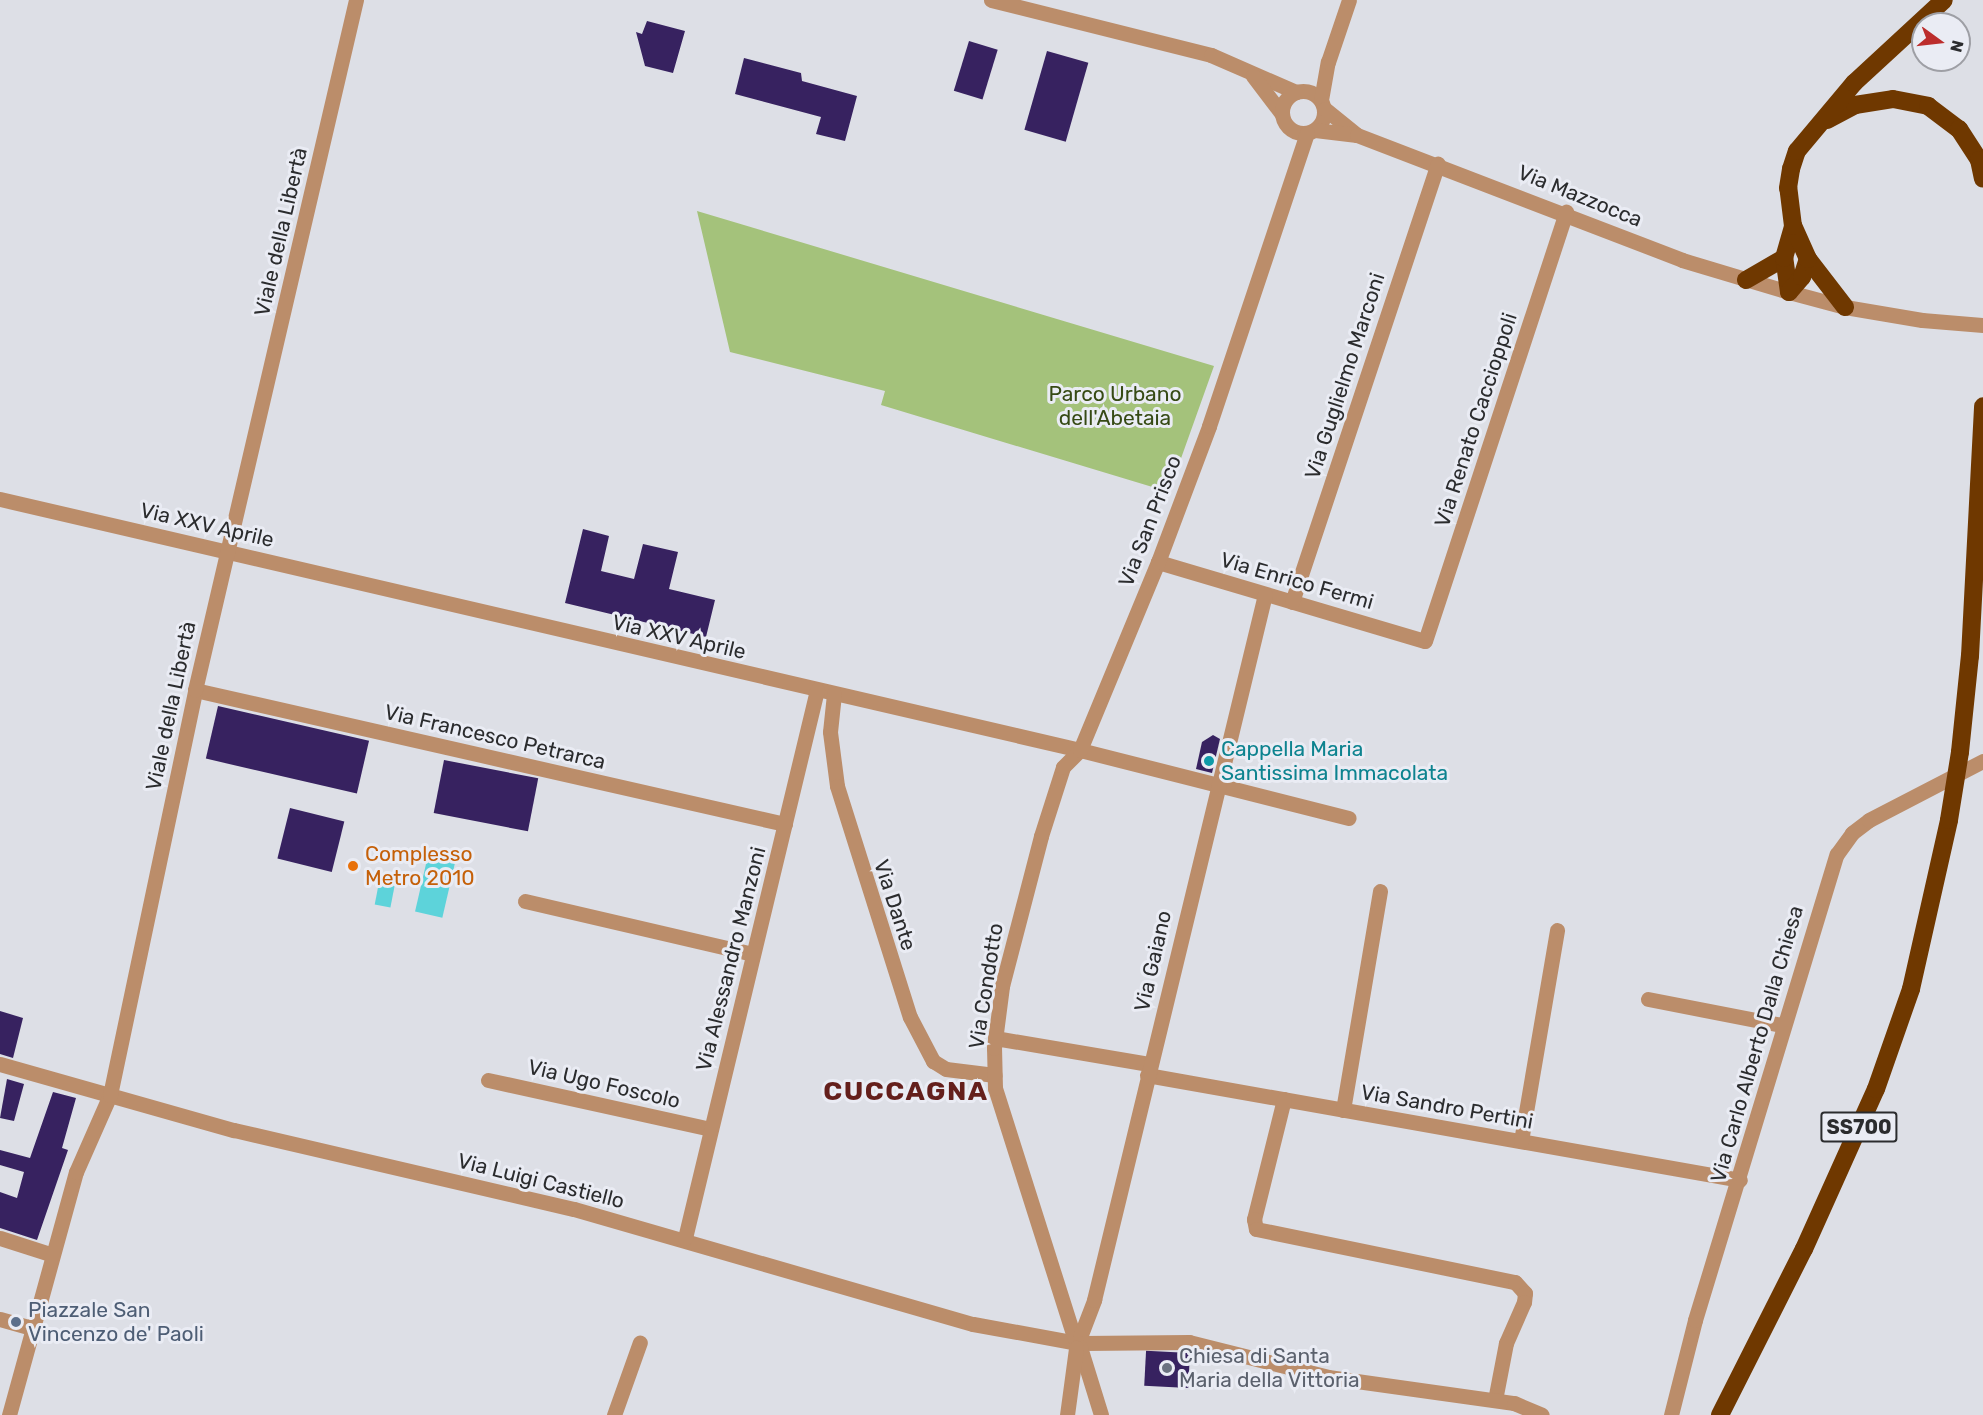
<!DOCTYPE html>
<html>
<head>
<meta charset="utf-8">
<style>
  body { margin:0 }
  #map { position:relative; width:1983px; height:1415px; overflow:hidden; background:#dddfe6; font-family:Rubik,sans-serif }
  div>[style] { position:absolute }
  .green>* { inset:0; background:#a4c27b }
  .water>* { inset:0; background:#5dd3da; transform-origin:0 0 }
  .building>* { inset:0; background:#372260; transform-origin:0 0 }
  .minor>* { height:15px; margin:-7.5px; padding:0 7.5px; transform-origin:7.5px; border-radius:7.5px; background:#bb8d6a }
  .minor>.ring { margin:-7.5px; padding:0; box-sizing:content-box; background:none; border:15px solid #bb8d6a; border-radius:50% }
  .highway>* { height:18px; margin:-9px; padding:0 9px; transform-origin:9px; border-radius:9px; background:#6f3800 }
  .highway-bridge>* { height:18px; margin:-9px; padding:0 9px; transform-origin:9px; border-radius:9px; background:#6f3800 }
  .dots>* { width:16px; height:16px; translate:-50% -50%; box-sizing:border-box; border:3px solid #eaecf4; border-radius:50% }
  span { translate:-50% -50%; white-space:nowrap; text-align:center; line-height:1.15; -webkit-text-stroke:6px #eaecf4; paint-order:stroke }
  .shield-label span { padding:2px 4px; background:#eaecf4; border:2px solid; border-radius:4px; -webkit-text-stroke-width:0 }
  .shield-label { font-size:20px; color:#2b2c2e; font-weight:700 }
  .street-label { font-size:21px; color:#2b2c2e }
  .park-label { font-size:21px; color:#364a14 }
  .culture-label { font-size:21px; color:#0d838f }
  .left { translate:0 -50%; text-align:left }
  .food-label { font-size:21px; color:#c56008 }
  .service-label { font-size:21px; color:#4e5e75 }
  .worship-label { font-size:21px; color:#5b616d }
  .district-label { font-size:27px; color:#641f1c; font-weight:700; letter-spacing:1.5px }
  .north { position:absolute; left:1911px; top:12px; width:60px; height:60px; box-sizing:border-box; background:#eaecf4; border:2px solid #9e9fa5; border-radius:50%; rotate:105deg; font-size:16px; font-weight:700; line-height:24px; text-align:center; color:#2b2c2e }
  .north::after { content:''; display:block; margin:auto; width:21px; height:27px; background:#bc2d2c; clip-path:polygon(50% 0,100% 100%,50% 72%,0 100%) }
</style>
</head>
<body>
<div id="map">
  <div class="green">
    <div style="clip-path:polygon(697px 211px,1214px 366px,1169px 492px,881px 405px,885px 391px,730px 352px)"></div>
  </div>
  <div class="water">
    <div style="left:429px;top:851px;width:28px;height:62px;rotate:13deg"></div>
    <div style="left:381px;top:872px;width:16px;height:33px;rotate:11deg"></div>
  </div>
  <div class="building">
    <div style="clip-path:polygon(647px 21px,685px 31px,673px 73px,645px 66px,636px 32px,642px 34px)"></div>
    <div style="left:969px;top:41px;width:30px;height:52px;rotate:17deg"></div>
    <div style="left:1047px;top:51px;width:43px;height:82px;rotate:16deg"></div>
    <div style="clip-path:polygon(744px 58px,801px 73px,802px 81px,857px 96px,845px 141px,816px 134px,821px 117px,735px 94px)"></div>
    <div style="clip-path:polygon(583px 529px,609px 536px,601px 571px,634px 579px,643px 544px,678px 552px,669px 589px,715px 600px,706px 637px,565px 603px)"></div>
    <div style="left:218px;top:706px;width:155px;height:54px;rotate:13deg"></div>
    <div style="clip-path:polygon(1213px 735px,1220px 739px,1212px 773px,1196px 769px,1202px 742px)"></div>
    <div style="left:444px;top:760px;width:96px;height:54px;rotate:11deg"></div>
    <div style="left:290px;top:808px;width:56px;height:52px;rotate:14deg"></div>
    <div style="clip-path:polygon(0 1011px,23px 1018px,13px 1058px,0 1054px)"></div>
    <div style="clip-path:polygon(7px 1079px,24px 1084px,14px 1121px,0 1118px)"></div>
    <div style="clip-path:polygon(53px 1092px,76px 1098px,62px 1148px,68px 1150px,37px 1240px,0 1228px,0 1192px,17px 1198px,24px 1172px,0 1165px,0 1150px,30px 1158px)"></div>
    <div style="left:1190px;top:1353px;width:35px;height:44px;rotate:93deg"></div>
  </div>
  <div class="minor">
    <div style="left:991px;top:0;width:227px;rotate:14deg"></div>
    <div style="left:1211px;top:55px;width:93px;rotate:23.5deg"></div>
    <div style="left:1253px;top:76px;width:48px;rotate:52.7deg"></div>
    <div class="ring" style="left:1282px;top:91px;width:27px;height:27px"></div>
    <div style="left:1321px;top:100px;width:39px;rotate:-80deg"></div>
    <div style="left:1328px;top:62px;width:65px;rotate:-71.3deg"></div>
    <div style="left:1325px;top:109px;width:41px;rotate:39.1deg"></div>
    <div style="left:1315px;top:130px;width:42px;rotate:6.8deg"></div>
    <div style="left:1357px;top:135px;width:348px;rotate:21deg"></div>
    <div style="left:1682px;top:260px;width:112px;rotate:16.7deg"></div>
    <div style="left:1789px;top:292px;width:58px;rotate:15deg"></div>
    <div style="left:1845px;top:307px;width:78px;rotate:9.6deg"></div>
    <div style="left:1922px;top:320px;width:61px;rotate:4.7deg"></div>
    <div style="left:0;top:499px;width:1109px;rotate:13.08deg"></div>
    <div style="left:1080px;top:750px;width:277px;rotate:14.2deg"></div>
    <div style="left:1158px;top:562px;width:278px;rotate:16.5deg"></div>
    <div style="left:1425px;top:641px;width:452px;rotate:-71.8deg"></div>
    <div style="left:1292px;top:602px;width:462px;rotate:-71.6deg"></div>
    <div style="left:195px;top:690px;width:605px;rotate:12.8deg"></div>
    <div style="left:834px;top:694px;width:38px;rotate:96deg"></div>
    <div style="left:830px;top:732px;width:54px;rotate:82.6deg"></div>
    <div style="left:837px;top:786px;width:242px;rotate:72.5deg"></div>
    <div style="left:910px;top:1017px;width:50px;rotate:62.4deg"></div>
    <div style="left:933px;top:1061px;width:15px;rotate:32deg"></div>
    <div style="left:946px;top:1069px;width:49px;rotate:7deg"></div>
    <div style="left:525px;top:901px;width:234px;rotate:13.1deg"></div>
    <div style="left:1648px;top:999px;width:136px;rotate:11deg"></div>
    <div style="left:995px;top:1038px;width:156px;rotate:9.6deg"></div>
    <div style="left:0;top:1064px;width:243px;rotate:15.8deg"></div>
    <div style="left:234px;top:1130px;width:349px;rotate:13.1deg"></div>
    <div style="left:574px;top:1209px;width:415px;rotate:16.1deg"></div>
    <div style="left:973px;top:1324px;width:101px;rotate:10.3deg"></div>
    <div style="left:1147px;top:1075px;width:602px;rotate:10.04deg"></div>
    <div style="left:488px;top:1080px;width:228px;rotate:12.4deg"></div>
    <div style="left:1284px;top:1099px;width:124px;rotate:104deg"></div>
    <div style="left:1254px;top:1219px;width:10px;rotate:79deg"></div>
    <div style="left:1256px;top:1229px;width:264px;rotate:11.6deg"></div>
    <div style="left:1515px;top:1282px;width:15px;rotate:48deg"></div>
    <div style="left:1525px;top:1293px;width:9px;rotate:96deg"></div>
    <div style="left:1524px;top:1302px;width:45px;rotate:113.7deg"></div>
    <div style="left:1506px;top:1343px;width:58px;rotate:100.9deg"></div>
    <div style="left:1343px;top:1110px;width:222px;rotate:-80.4deg"></div>
    <div style="left:1521px;top:1141px;width:214px;rotate:-80.3deg"></div>
    <div style="left:0;top:1238px;width:52px;rotate:17.7deg"></div>
    <div style="left:685px;top:1238px;width:564px;rotate:-76.46deg"></div>
    <div style="left:0;top:1319px;width:32px;rotate:16deg"></div>
    <div style="left:1074px;top:1337px;width:261px;rotate:-107.6deg"></div>
    <div style="left:995px;top:1088px;width:40px;rotate:-91.4deg"></div>
    <div style="left:994px;top:1048px;width:63px;rotate:-82.6deg"></div>
    <div style="left:1002px;top:986px;width:155px;rotate:-75.4deg"></div>
    <div style="left:1041px;top:836px;width:72px;rotate:-72.3deg"></div>
    <div style="left:1063px;top:767px;width:24px;rotate:-45deg"></div>
    <div style="left:1080px;top:750px;width:204px;rotate:-67.5deg"></div>
    <div style="left:1158px;top:562px;width:145px;rotate:-69.4deg"></div>
    <div style="left:1209px;top:426px;width:309px;rotate:-71.5deg"></div>
    <div style="left:1080px;top:1337px;width:40px;rotate:-69deg"></div>
    <div style="left:1094px;top:1300px;width:726px;rotate:-76.38deg"></div>
    <div style="left:1083px;top:1343px;width:106px;rotate:-0.5deg"></div>
    <div style="left:1189px;top:1342px;width:143px;rotate:14.1deg"></div>
    <div style="left:1328px;top:1377px;width:188px;rotate:8deg"></div>
    <div style="left:1514px;top:1403px;width:30px;rotate:23deg"></div>
    <div style="left:1080px;top:1347px;width:71px;rotate:72.8deg"></div>
    <div style="left:9px;top:1415px;width:252px;rotate:-74.6deg"></div>
    <div style="left:76px;top:1172px;width:84px;rotate:-66.2deg"></div>
    <div style="left:110px;top:1095px;width:414px;rotate:-78.1deg"></div>
    <div style="left:195px;top:690px;width:709px;rotate:-76.87deg"></div>
    <div style="left:614px;top:1415px;width:77px;rotate:-70.4deg"></div>
    <div style="left:1067px;top:1415px;width:68px;rotate:-82.3deg"></div>
    <div style="left:1671px;top:1415px;width:98px;rotate:-75.8deg"></div>
    <div style="left:1695px;top:1320px;width:487px;rotate:-73.1deg"></div>
    <div style="left:1837px;top:854px;width:26px;rotate:-54deg"></div>
    <div style="left:1852px;top:833px;width:21px;rotate:-37deg"></div>
    <div style="left:1869px;top:820px;width:128px;rotate:-27.4deg"></div>
  </div>
  <div class="highway">
    <div style="left:1827px;top:120px;width:32px;rotate:-28deg"></div>
    <div style="left:1855px;top:105px;width:38px;rotate:-9deg"></div>
    <div style="left:1893px;top:99px;width:36px;rotate:11deg"></div>
    <div style="left:1928px;top:106px;width:39px;rotate:37deg"></div>
    <div style="left:1959px;top:129px;width:37px;rotate:57deg"></div>
    <div style="left:1979px;top:160px;width:19px;rotate:78deg"></div>
    <div style="left:1746px;top:280px;width:44px;rotate:-30.1deg"></div>
    <div style="left:1789px;top:292px;width:34px;rotate:-98deg"></div>
    <div style="left:1784px;top:258px;width:33px;rotate:-74deg"></div>
    <div style="left:1789px;top:292px;width:20px;rotate:-49deg"></div>
    <div style="left:1802px;top:277px;width:19px;rotate:-72deg"></div>
    <div style="left:1845px;top:307px;width:61px;rotate:-127.6deg"></div>
    <div style="left:1808px;top:259px;width:36px;rotate:-114deg"></div>
    <div style="left:1793px;top:226px;width:38px;rotate:-97deg"></div>
    <div style="left:1788px;top:188px;width:19px;rotate:-81deg"></div>
    <div style="left:1791px;top:169px;width:19px;rotate:-72deg"></div>
    <div style="left:1797px;top:151px;width:89px;rotate:-50deg"></div>
    <div style="left:1854px;top:83px;width:122px;rotate:-42.7deg"></div>
    <div style="left:1960px;top:752px;width:97px;rotate:-84.1deg"></div>
    <div style="left:1970px;top:656px;width:250px;rotate:-87deg"></div>
    <div style="left:1720px;top:1415px;width:186px;rotate:-63.2deg"></div>
    <div style="left:1804px;top:1249px;width:175px;rotate:-65.8deg"></div>
    <div style="left:1876px;top:1089px;width:106px;rotate:-70.7deg"></div>
    <div style="left:1911px;top:989px;width:173px;rotate:-77.3deg"></div>
  </div>
  <div class="highway-bridge">
    <div style="left:1949px;top:820px;width:69px;rotate:-80.8deg"></div>
  </div>
  <div class="dots">
    <div style="left:1209px;top:761px;background:#0f9aa8"></div>
    <div style="left:353px;top:866px;background:#e8710a"></div>
    <div style="left:16px;top:1322px;background:#5c6f8a"></div>
    <div style="left:1167px;top:1368px;background:#6b7280"></div>
  </div>
  <div class="shield-label">
    <span style="left:1859px;top:1127px">SS700</span>
  </div>
  <div class="street-label">
    <span style="left:1580px;top:196px;rotate:22deg">Via Mazzocca</span>
    <span style="left:281px;top:232px;rotate:-77deg">Viale della Libertà</span>
    <span style="left:1345px;top:376px;rotate:-72deg">Via Guglielmo Marconi</span>
    <span style="left:1476px;top:420px;rotate:-72deg">Via Renato Caccioppoli</span>
    <span style="left:1150px;top:521px;rotate:-69deg">Via San Prisco</span>
    <span style="left:207px;top:525px;rotate:13deg">Via XXV Aprile</span>
    <span style="left:1297px;top:581px;rotate:16deg">Via Enrico Fermi</span>
    <span style="left:679px;top:637px;rotate:13deg">Via XXV Aprile</span>
    <span style="left:171px;top:706px;rotate:-78deg">Viale della Libertà</span>
    <span style="left:495px;top:737px;rotate:13deg">Via Francesco Petrarca</span>
    <span style="left:895px;top:905px;rotate:72deg">Via Dante</span>
    <span style="left:731px;top:959px;rotate:-76deg">Via Alessandro Manzoni</span>
    <span style="left:1153px;top:961px;rotate:-77deg">Via Gaiano</span>
    <span style="left:986px;top:986px;rotate:-81deg">Via Condotto</span>
    <span style="left:1757px;top:1044px;rotate:-74deg">Via Carlo Alberto Dalla Chiesa</span>
    <span style="left:604px;top:1084px;rotate:13deg">Via Ugo Foscolo</span>
    <span style="left:1447px;top:1107px;rotate:10deg">Via Sandro Pertini</span>
    <span style="left:541px;top:1181px;rotate:14deg">Via Luigi Castiello</span>
  </div>
  <div class="park-label">
    <span style="left:1115px;top:406px">Parco Urbano<br>dell'Abetaia</span>
  </div>
  <div class="culture-label">
    <span class="left" style="left:1221px;top:761px">Cappella Maria<br>Santissima Immacolata</span>
  </div>
  <div class="food-label">
    <span class="left" style="left:365px;top:866px">Complesso<br>Metro 2010</span>
  </div>
  <div class="service-label">
    <span class="left" style="left:28px;top:1322px">Piazzale San<br>Vincenzo de' Paoli</span>
  </div>
  <div class="worship-label">
    <span class="left" style="left:1179px;top:1368px">Chiesa di Santa<br>Maria della Vittoria</span>
  </div>
  <div class="district-label">
    <span style="left:906px;top:1092px">CUCCAGNA</span>
  </div>
  <div class="north">N</div>
</div>
</body>
</html>
